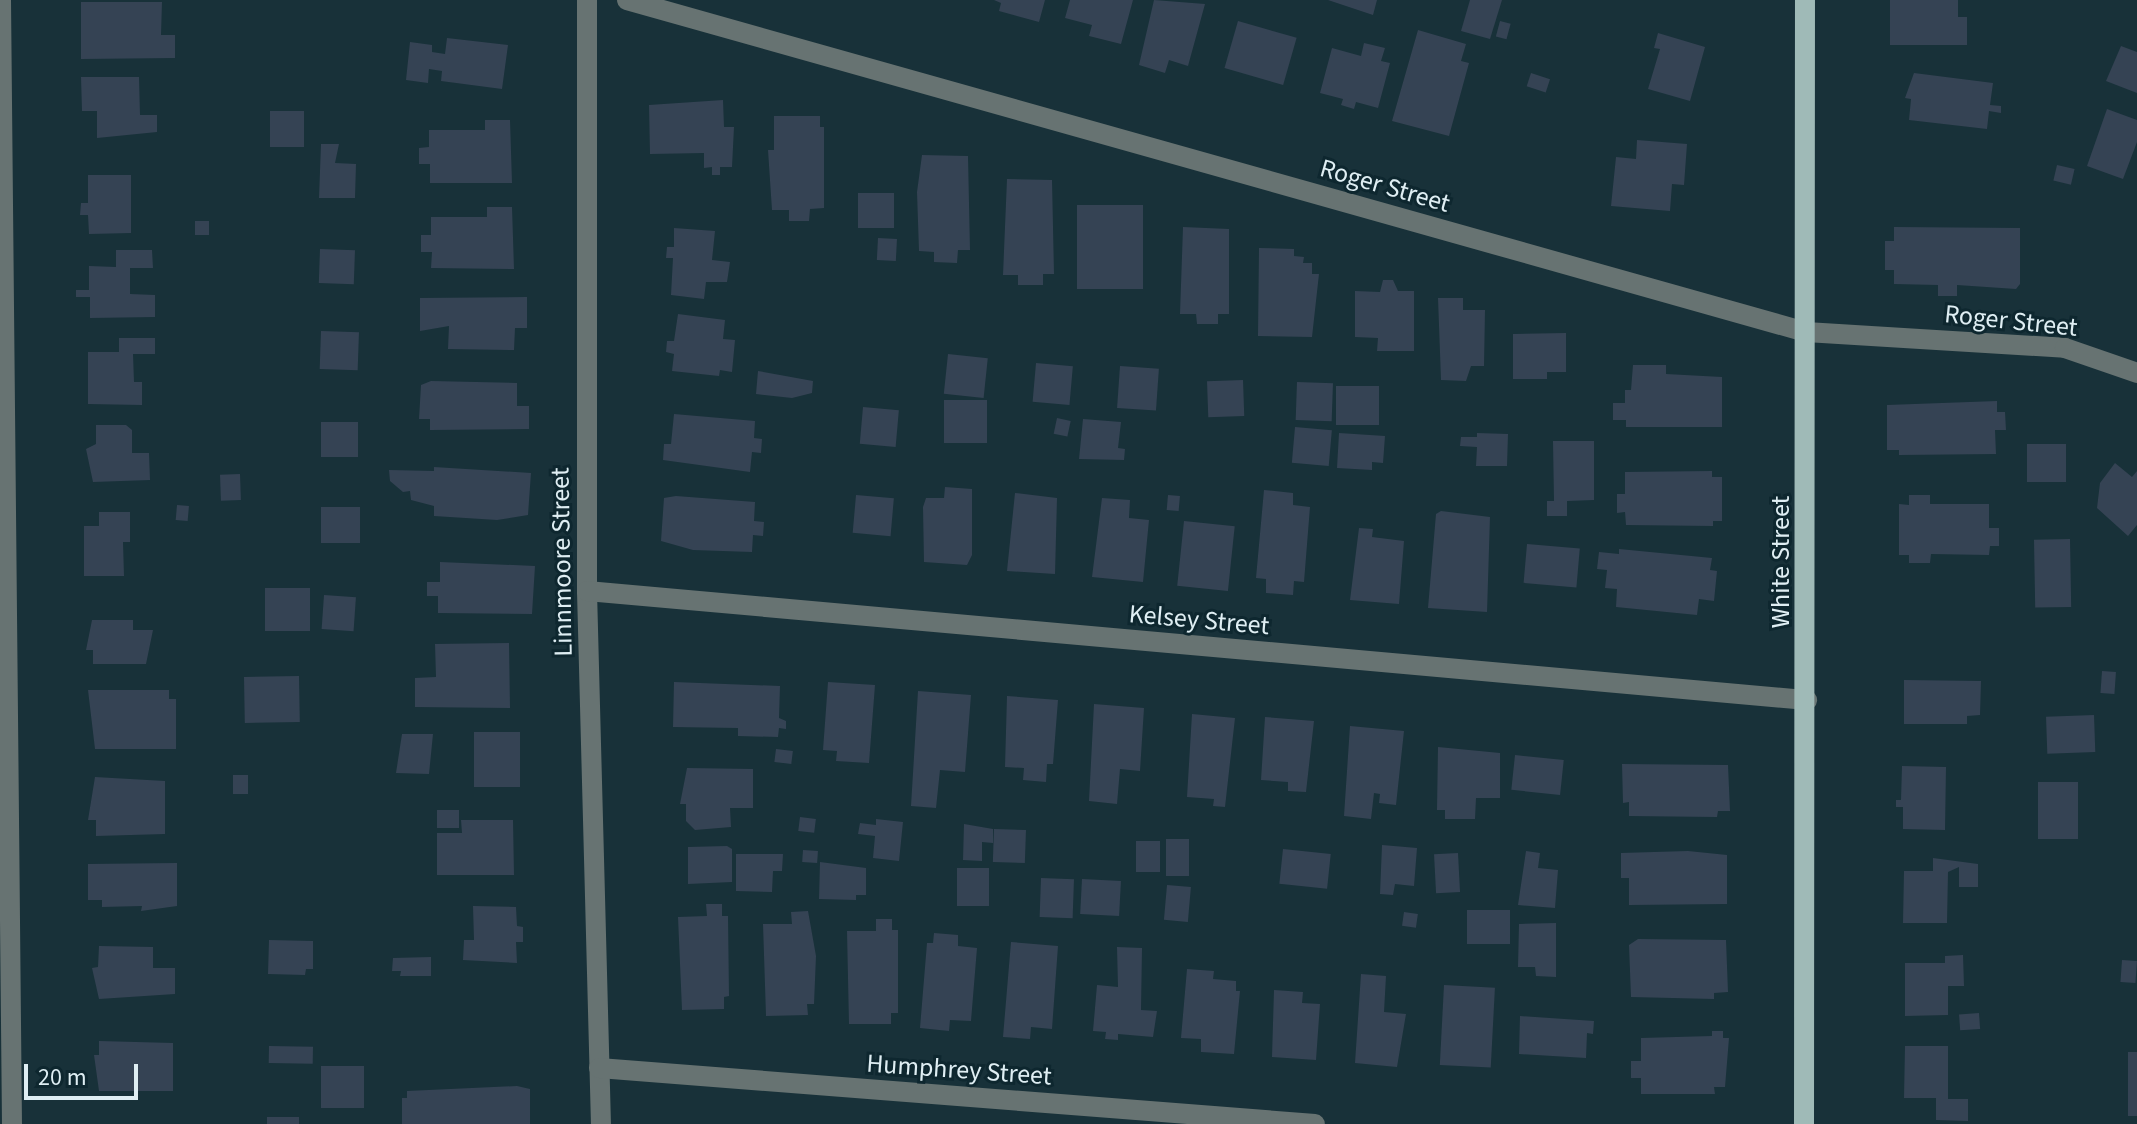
<!DOCTYPE html>
<html>
<head>
<meta charset="utf-8">
<style>
  body { margin:0 }
  #map { position:relative; width:2137px; height:1124px; overflow:hidden; background:#183139; font-family:"Source Sans 3",sans-serif }
  div>[style] { position:absolute }
  .building>* { inset:0; background:#354354; transform-origin:0 0 }
  .minor>* { height:20px; margin:-10px; padding:0 10px; transform-origin:10px; border-radius:10px; background:#677372 }
  .major>* { height:20px; margin:-10px; padding:0 10px; transform-origin:10px; border-radius:10px; background:#9fbab7 }
  span { translate:-50% -50%; white-space:nowrap; text-align:center; line-height:1.15; -webkit-text-stroke:6px #0e272f; paint-order:stroke }
  .street-label { font-size:26px; color:#dfeef3 }
  .scale { position:absolute; left:24px; top:1064px; width:114px; height:36px; box-sizing:border-box; border:4px solid #dfeef3; border-top:0; padding-left:10px; font-size:24px; line-height:28px; white-space:nowrap; color:#dfeef3; -webkit-text-stroke:6px #0e272f; paint-order:stroke }
</style>
</head>
<body>
<div id="map">
  <div class="building">
    <div style="clip-path:polygon(994px 0,1045px 0,1039px 22px,999px 11px,1001px 3px)"></div>
    <div style="clip-path:polygon(1070px 0,1133px 0,1121px 44px,1089px 36px,1092px 25px,1065px 18px)"></div>
    <div style="clip-path:polygon(1154px 0,1205px 4px,1188px 66px,1169px 60px,1165px 73px,1139px 65px)"></div>
    <div style="clip-path:polygon(1328px 0,1377px 0,1373px 15px)"></div>
    <div style="clip-path:polygon(1470px 0,1502px 0,1490px 39px,1461px 31px)"></div>
    <div style="clip-path:polygon(1890px 0,1958px 0,1958px 17px,1967px 17px,1967px 45px,1890px 45px)"></div>
    <div style="clip-path:polygon(81px 2px,162px 2px,161px 35px,175px 35px,175px 58px,81px 59px)"></div>
    <div style="left:1238px;top:21px;width:61px;height:49px;rotate:16deg"></div>
    <div style="left:1500px;top:21px;width:11px;height:16px;rotate:15deg"></div>
    <div style="clip-path:polygon(1418px 30px,1466px 44px,1461px 61px,1469px 63px,1449px 136px,1392px 121px)"></div>
    <div style="clip-path:polygon(1658px 33px,1705px 47px,1690px 101px,1648px 89px,1660px 49px,1654px 48px)"></div>
    <div style="clip-path:polygon(447px 38px,508px 45px,502px 89px,441px 81px,442px 71px,429px 69px,428px 83px,406px 80px,410px 42px,432px 45px,432px 52px,445px 54px)"></div>
    <div style="clip-path:polygon(1364px 43px,1385px 48px,1381px 61px,1390px 63px,1378px 108px,1356px 102px,1354px 109px,1341px 105px,1343px 99px,1320px 93px,1332px 48px,1361px 56px)"></div>
    <div style="clip-path:polygon(2121px 46px,2137px 52px,2137px 93px,2106px 81px)"></div>
    <div style="left:1531px;top:73px;width:20px;height:14px;rotate:18deg"></div>
    <div style="clip-path:polygon(1914px 73px,1993px 83px,1990px 105px,2001px 106px,2001px 113px,1989px 111px,1987px 129px,1909px 120px,1911px 99px,1905px 98px)"></div>
    <div style="clip-path:polygon(81px 77px,139px 77px,140px 115px,157px 115px,157px 132px,97px 138px,97px 111px,82px 111px)"></div>
    <div style="clip-path:polygon(723px 100px,724px 127px,734px 127px,732px 167px,720px 167px,720px 175px,712px 175px,712px 167px,704px 168px,704px 153px,650px 154px,649px 105px)"></div>
    <div style="clip-path:polygon(2107px 109px,2137px 120px,2137px 142px,2123px 179px,2087px 166px)"></div>
    <div style="left:304px;top:111px;width:36px;height:34px;rotate:90deg"></div>
    <div style="clip-path:polygon(774px 116px,820px 116px,820px 127px,824px 127px,824px 208px,810px 209px,809px 221px,789px 221px,789px 210px,772px 210px,768px 150px,774px 150px)"></div>
    <div style="clip-path:polygon(485px 120px,510px 120px,512px 183px,430px 183px,430px 164px,419px 164px,419px 148px,429px 147px,429px 130px,485px 130px)"></div>
    <div style="clip-path:polygon(1637px 140px,1687px 144px,1684px 185px,1672px 184px,1670px 211px,1611px 206px,1616px 157px,1636px 159px)"></div>
    <div style="clip-path:polygon(321px 144px,339px 144px,335px 163px,356px 164px,355px 198px,319px 198px)"></div>
    <div style="clip-path:polygon(922px 155px,968px 156px,970px 250px,958px 250px,957px 263px,934px 262px,934px 252px,919px 251px,917px 192px)"></div>
    <div style="left:2057px;top:165px;width:18px;height:16px;rotate:13deg"></div>
    <div style="clip-path:polygon(88px 175px,131px 175px,131px 233px,89px 234px,88px 215px,80px 215px,81px 203px,88px 203px)"></div>
    <div style="clip-path:polygon(1007px 179px,1052px 180px,1054px 274px,1043px 274px,1043px 285px,1018px 285px,1018px 275px,1003px 275px)"></div>
    <div style="left:858px;top:193px;width:36px;height:35px"></div>
    <div style="left:1077px;top:205px;width:66px;height:84px"></div>
    <div style="clip-path:polygon(487px 207px,512px 207px,514px 269px,431px 268px,432px 252px,421px 252px,421px 235px,431px 235px,431px 217px,487px 217px)"></div>
    <div style="left:209px;top:221px;width:14px;height:14px;rotate:90deg"></div>
    <div style="clip-path:polygon(1183px 227px,1229px 229px,1229px 314px,1218px 314px,1218px 324px,1197px 324px,1196px 314px,1180px 314px)"></div>
    <div style="clip-path:polygon(1894px 227px,2020px 228px,2020px 284px,2016px 289px,1957px 285px,1957px 296px,1938px 296px,1938px 285px,1894px 284px,1894px 270px,1885px 270px,1885px 241px,1894px 241px)"></div>
    <div style="clip-path:polygon(674px 228px,715px 231px,712px 260px,730px 262px,727px 282px,706px 282px,704px 299px,671px 295px,673px 258px,666px 258px,667px 247px,674px 247px)"></div>
    <div style="left:878px;top:238px;width:19px;height:22px;rotate:3deg"></div>
    <div style="clip-path:polygon(1259px 248px,1294px 249px,1294px 256px,1304px 257px,1303px 263px,1312px 263px,1312px 274px,1319px 274px,1312px 337px,1258px 336px)"></div>
    <div style="left:320px;top:249px;width:35px;height:34px;rotate:2deg"></div>
    <div style="clip-path:polygon(116px 250px,152px 250px,153px 268px,130px 268px,130px 294px,155px 295px,155px 317px,90px 318px,90px 297px,76px 297px,76px 290px,89px 290px,89px 266px,116px 267px)"></div>
    <div style="clip-path:polygon(1383px 280px,1393px 280px,1398px 291px,1414px 291px,1414px 351px,1377px 351px,1378px 338px,1355px 337px,1355px 291px,1380px 292px)"></div>
    <div style="clip-path:polygon(527px 297px,527px 328px,515px 328px,514px 350px,448px 349px,449px 326px,420px 331px,420px 298px)"></div>
    <div style="clip-path:polygon(1438px 298px,1463px 298px,1463px 310px,1485px 310px,1484px 366px,1471px 366px,1466px 381px,1441px 380px)"></div>
    <div style="clip-path:polygon(678px 314px,725px 320px,723px 339px,735px 340px,732px 372px,720px 370px,719px 376px,672px 371px,674px 354px,666px 352px,667px 341px,674px 341px)"></div>
    <div style="left:321px;top:331px;width:38px;height:38px;rotate:2deg"></div>
    <div style="clip-path:polygon(1566px 333px,1566px 372px,1547px 372px,1547px 379px,1513px 379px,1513px 334px)"></div>
    <div style="clip-path:polygon(119px 338px,155px 338px,155px 354px,133px 354px,134px 382px,142px 382px,142px 405px,88px 404px,88px 352px,119px 352px)"></div>
    <div style="left:948px;top:354px;width:40px;height:40px;rotate:6deg"></div>
    <div style="left:1036px;top:363px;width:37px;height:39px;rotate:5deg"></div>
    <div style="clip-path:polygon(1633px 365px,1666px 365px,1666px 374px,1722px 377px,1722px 427px,1626px 427px,1626px 420px,1613px 420px,1613px 403px,1625px 403px,1625px 390px,1631px 390px)"></div>
    <div style="left:1120px;top:366px;width:39px;height:42px;rotate:4deg"></div>
    <div style="clip-path:polygon(758px 371px,813px 381px,812px 393px,792px 398px,756px 394px)"></div>
    <div style="left:1243px;top:380px;width:36px;height:36px;rotate:88deg"></div>
    <div style="clip-path:polygon(431px 381px,517px 383px,517px 406px,529px 406px,529px 429px,430px 430px,430px 419px,419px 419px,421px 385px)"></div>
    <div style="left:1297px;top:382px;width:36px;height:38px;rotate:2deg"></div>
    <div style="left:1336px;top:386px;width:43px;height:39px"></div>
    <div style="left:944px;top:400px;width:43px;height:43px"></div>
    <div style="clip-path:polygon(1997px 401px,1997px 412px,2005px 412px,2006px 430px,1995px 430px,1996px 454px,1899px 455px,1899px 450px,1887px 450px,1887px 405px)"></div>
    <div style="left:863px;top:407px;width:36px;height:37px;rotate:5deg"></div>
    <div style="clip-path:polygon(674px 414px,755px 421px,754px 438px,762px 439px,761px 453px,752px 452px,750px 472px,663px 460px,664px 444px,671px 444px)"></div>
    <div style="left:1057px;top:418px;width:14px;height:16px;rotate:12deg"></div>
    <div style="clip-path:polygon(1083px 419px,1121px 422px,1118px 448px,1125px 449px,1124px 460px,1079px 459px)"></div>
    <div style="left:321px;top:422px;width:37px;height:35px"></div>
    <div style="clip-path:polygon(96px 425px,126px 425px,132px 430px,132px 453px,149px 453px,150px 480px,93px 482px,86px 449px,96px 444px)"></div>
    <div style="left:1295px;top:427px;width:37px;height:36px;rotate:5deg"></div>
    <div style="clip-path:polygon(1339px 433px,1385px 436px,1383px 463px,1372px 462px,1372px 470px,1337px 468px)"></div>
    <div style="clip-path:polygon(1477px 433px,1508px 434px,1507px 466px,1476px 466px,1477px 447px,1460px 446px,1461px 437px,1477px 437px)"></div>
    <div style="clip-path:polygon(1553px 441px,1594px 441px,1594px 500px,1567px 501px,1567px 516px,1547px 516px,1547px 501px,1554px 501px)"></div>
    <div style="left:2027px;top:444px;width:39px;height:38px"></div>
    <div style="clip-path:polygon(2115px 463px,2132px 477px,2137px 471px,2137px 525px,2128px 536px,2097px 508px,2100px 483px)"></div>
    <div style="clip-path:polygon(434px 467px,531px 473px,528px 515px,497px 520px,434px 516px,434px 506px,411px 500px,410px 491px,403px 492px,390px 481px,389px 470px,434px 471px)"></div>
    <div style="clip-path:polygon(1712px 471px,1712px 477px,1722px 477px,1722px 521px,1713px 521px,1713px 526px,1626px 525px,1625px 512px,1617px 513px,1617px 494px,1625px 494px,1625px 472px)"></div>
    <div style="left:240px;top:474px;width:26px;height:20px;rotate:88deg"></div>
    <div style="clip-path:polygon(945px 487px,972px 489px,972px 555px,967px 565px,924px 562px,923px 507px,926px 498px,944px 498px)"></div>
    <div style="clip-path:polygon(1264px 490px,1293px 493px,1293px 505px,1310px 507px,1304px 582px,1294px 581px,1293px 595px,1266px 593px,1266px 579px,1256px 578px)"></div>
    <div style="clip-path:polygon(1015px 493px,1057px 498px,1055px 574px,1007px 571px)"></div>
    <div style="left:856px;top:495px;width:38px;height:38px;rotate:5deg"></div>
    <div style="left:1168px;top:495px;width:12px;height:15px;rotate:5deg"></div>
    <div style="clip-path:polygon(1909px 495px,1930px 495px,1930px 504px,1989px 504px,1989px 528px,1999px 528px,1999px 546px,1990px 546px,1989px 555px,1931px 554px,1930px 563px,1909px 563px,1909px 555px,1899px 555px,1899px 504px,1909px 505px)"></div>
    <div style="clip-path:polygon(676px 496px,755px 502px,754px 521px,764px 522px,763px 536px,753px 535px,752px 552px,693px 550px,661px 541px,664px 498px)"></div>
    <div style="clip-path:polygon(1102px 498px,1130px 500px,1129px 518px,1149px 520px,1143px 582px,1092px 577px)"></div>
    <div style="left:177px;top:505px;width:12px;height:15px;rotate:5deg"></div>
    <div style="left:321px;top:507px;width:39px;height:36px"></div>
    <div style="clip-path:polygon(1441px 511px,1490px 517px,1487px 612px,1428px 608px,1436px 514px)"></div>
    <div style="clip-path:polygon(99px 512px,130px 512px,130px 542px,123px 542px,124px 576px,84px 576px,84px 526px,99px 526px)"></div>
    <div style="left:1184px;top:521px;width:51px;height:65px;rotate:6deg"></div>
    <div style="clip-path:polygon(1359px 528px,1373px 529px,1372px 537px,1404px 541px,1399px 604px,1350px 600px)"></div>
    <div style="left:2070px;top:539px;width:68px;height:36px;rotate:89deg"></div>
    <div style="left:1527px;top:544px;width:53px;height:39px;rotate:5deg"></div>
    <div style="clip-path:polygon(1619px 549px,1712px 558px,1710px 570px,1717px 571px,1714px 601px,1699px 599px,1697px 615px,1616px 607px,1617px 589px,1605px 588px,1607px 570px,1597px 569px,1599px 552px,1619px 554px)"></div>
    <div style="clip-path:polygon(440px 562px,535px 566px,532px 614px,438px 613px,438px 596px,427px 596px,427px 582px,440px 582px)"></div>
    <div style="left:265px;top:588px;width:45px;height:43px"></div>
    <div style="left:324px;top:595px;width:32px;height:34px;rotate:4deg"></div>
    <div style="clip-path:polygon(92px 620px,133px 620px,133px 630px,153px 630px,146px 664px,93px 664px,93px 650px,86px 650px)"></div>
    <div style="clip-path:polygon(509px 643px,510px 708px,415px 707px,415px 678px,436px 677px,435px 644px)"></div>
    <div style="left:2102px;top:671px;width:14px;height:22px;rotate:4deg"></div>
    <div style="left:299px;top:676px;width:46px;height:55px;rotate:89deg"></div>
    <div style="clip-path:polygon(1904px 680px,1981px 681px,1980px 715px,1967px 716px,1967px 724px,1904px 724px)"></div>
    <div style="clip-path:polygon(674px 682px,780px 686px,779px 718px,786px 721px,786px 729px,779px 728px,778px 737px,738px 736px,738px 728px,673px 727px)"></div>
    <div style="clip-path:polygon(828px 682px,875px 685px,869px 763px,836px 761px,837px 751px,823px 750px)"></div>
    <div style="clip-path:polygon(88px 690px,169px 690px,169px 699px,176px 699px,176px 749px,95px 749px)"></div>
    <div style="clip-path:polygon(918px 691px,971px 695px,965px 772px,940px 770px,936px 808px,911px 806px)"></div>
    <div style="clip-path:polygon(1007px 696px,1058px 700px,1053px 764px,1047px 764px,1046px 782px,1023px 780px,1024px 768px,1005px 767px)"></div>
    <div style="clip-path:polygon(1094px 704px,1144px 708px,1140px 771px,1120px 769px,1117px 804px,1089px 801px)"></div>
    <div style="clip-path:polygon(1192px 714px,1235px 718px,1225px 807px,1213px 806px,1214px 799px,1187px 797px)"></div>
    <div style="left:2094px;top:715px;width:37px;height:48px;rotate:88deg"></div>
    <div style="clip-path:polygon(1265px 717px,1314px 721px,1306px 792px,1288px 791px,1288px 782px,1261px 780px)"></div>
    <div style="clip-path:polygon(1350px 726px,1404px 731px,1396px 805px,1379px 803px,1380px 794px,1374px 793px,1371px 819px,1344px 816px)"></div>
    <div style="left:474px;top:732px;width:46px;height:55px"></div>
    <div style="clip-path:polygon(402px 734px,433px 734px,429px 774px,396px 773px)"></div>
    <div style="clip-path:polygon(1438px 747px,1500px 753px,1500px 798px,1476px 798px,1475px 819px,1445px 819px,1445px 810px,1437px 810px)"></div>
    <div style="left:776px;top:749px;width:17px;height:13px;rotate:7deg"></div>
    <div style="left:1515px;top:755px;width:49px;height:35px;rotate:6deg"></div>
    <div style="clip-path:polygon(1622px 764px,1728px 765px,1730px 811px,1718px 811px,1717px 817px,1629px 816px,1629px 802px,1623px 803px)"></div>
    <div style="clip-path:polygon(1902px 766px,1946px 767px,1945px 830px,1903px 829px,1903px 807px,1896px 807px,1896px 800px,1901px 800px)"></div>
    <div style="clip-path:polygon(687px 768px,753px 769px,753px 808px,730px 808px,731px 827px,695px 830px,686px 821px,686px 804px,680px 804px)"></div>
    <div style="left:233px;top:775px;width:15px;height:19px"></div>
    <div style="clip-path:polygon(95px 777px,165px 781px,165px 834px,96px 836px,96px 820px,88px 820px)"></div>
    <div style="left:2038px;top:782px;width:40px;height:57px"></div>
    <div style="left:437px;top:810px;width:22px;height:18px"></div>
    <div style="left:800px;top:817px;width:16px;height:14px;rotate:7deg"></div>
    <div style="clip-path:polygon(876px 819px,903px 822px,899px 861px,873px 858px,875px 836px,858px 834px,860px 823px,876px 825px)"></div>
    <div style="clip-path:polygon(461px 820px,513px 820px,514px 875px,437px 875px,437px 833px,462px 833px)"></div>
    <div style="clip-path:polygon(964px 824px,993px 829px,993px 843px,982px 842px,982px 861px,963px 860px)"></div>
    <div style="left:994px;top:829px;width:32px;height:33px;rotate:2deg"></div>
    <div style="left:1166px;top:839px;width:23px;height:37px"></div>
    <div style="left:1136px;top:841px;width:24px;height:31px"></div>
    <div style="clip-path:polygon(1382px 845px,1417px 848px,1414px 886px,1395px 884px,1393px 895px,1380px 894px)"></div>
    <div style="clip-path:polygon(727px 846px,732px 849px,732px 882px,688px 884px,688px 847px)"></div>
    <div style="left:1283px;top:849px;width:48px;height:35px;rotate:6deg"></div>
    <div style="left:803px;top:850px;width:15px;height:12px;rotate:4deg"></div>
    <div style="clip-path:polygon(1526px 851px,1540px 853px,1538px 868px,1558px 870px,1555px 908px,1518px 905px)"></div>
    <div style="clip-path:polygon(1688px 851px,1727px 855px,1727px 904px,1629px 905px,1629px 878px,1621px 878px,1621px 853px)"></div>
    <div style="left:1458px;top:853px;width:39px;height:24px;rotate:87deg"></div>
    <div style="clip-path:polygon(736px 854px,783px 854px,782px 871px,773px 871px,772px 892px,736px 891px)"></div>
    <div style="clip-path:polygon(1933px 858px,1978px 864px,1978px 887px,1959px 887px,1959px 867px,1948px 872px,1947px 923px,1903px 923px,1904px 871px,1933px 871px)"></div>
    <div style="clip-path:polygon(820px 862px,866px 868px,866px 895px,856px 895px,856px 900px,819px 899px)"></div>
    <div style="clip-path:polygon(177px 863px,177px 906px,141px 911px,142px 906px,102px 907px,102px 900px,88px 900px,88px 864px)"></div>
    <div style="left:957px;top:868px;width:32px;height:38px"></div>
    <div style="left:1041px;top:878px;width:33px;height:39px;rotate:2deg"></div>
    <div style="left:1082px;top:879px;width:39px;height:35px;rotate:3deg"></div>
    <div style="left:1167px;top:885px;width:24px;height:35px;rotate:5deg"></div>
    <div style="clip-path:polygon(706px 904px,722px 904px,722px 916px,728px 916px,729px 996px,724px 997px,724px 1009px,682px 1010px,678px 917px,707px 916px)"></div>
    <div style="clip-path:polygon(473px 906px,516px 907px,517px 926px,523px 927px,523px 942px,516px 942px,517px 963px,463px 960px,464px 940px,474px 940px)"></div>
    <div style="left:1467px;top:910px;width:43px;height:34px"></div>
    <div style="clip-path:polygon(808px 911px,816px 956px,814px 1004px,807px 1004px,808px 1015px,766px 1016px,763px 924px,792px 924px,791px 912px)"></div>
    <div style="left:1404px;top:912px;width:14px;height:14px;rotate:8deg"></div>
    <div style="clip-path:polygon(876px 919px,892px 919px,892px 930px,898px 930px,898px 1013px,891px 1013px,891px 1024px,849px 1024px,847px 931px,876px 931px)"></div>
    <div style="clip-path:polygon(1556px 923px,1556px 977px,1536px 976px,1535px 967px,1518px 967px,1519px 924px)"></div>
    <div style="clip-path:polygon(934px 933px,958px 935px,958px 946px,977px 948px,971px 1021px,950px 1020px,949px 1031px,920px 1028px,927px 943px,933px 943px)"></div>
    <div style="clip-path:polygon(1638px 939px,1726px 940px,1728px 992px,1714px 993px,1714px 999px,1631px 997px,1629px 945px)"></div>
    <div style="clip-path:polygon(269px 940px,313px 941px,313px 969px,306px 969px,305px 975px,268px 974px)"></div>
    <div style="clip-path:polygon(1011px 942px,1058px 946px,1052px 1029px,1031px 1027px,1030px 1039px,1003px 1037px)"></div>
    <div style="clip-path:polygon(99px 946px,153px 947px,153px 968px,175px 968px,175px 994px,99px 999px,92px 968px,98px 967px)"></div>
    <div style="clip-path:polygon(1117px 947px,1142px 948px,1141px 1010px,1157px 1011px,1153px 1037px,1118px 1034px,1118px 1040px,1105px 1039px,1106px 1032px,1093px 1031px,1097px 985px,1118px 987px)"></div>
    <div style="clip-path:polygon(1963px 955px,1964px 986px,1948px 986px,1948px 1015px,1905px 1016px,1905px 963px,1945px 963px,1945px 956px)"></div>
    <div style="clip-path:polygon(431px 957px,431px 976px,400px 976px,401px 971px,392px 971px,393px 958px)"></div>
    <div style="left:2122px;top:960px;width:15px;height:22px;rotate:4deg"></div>
    <div style="clip-path:polygon(1187px 969px,1214px 971px,1213px 979px,1236px 981px,1236px 991px,1240px 991px,1234px 1054px,1201px 1052px,1201px 1039px,1181px 1038px)"></div>
    <div style="clip-path:polygon(1361px 974px,1386px 976px,1384px 1012px,1406px 1014px,1397px 1067px,1355px 1063px)"></div>
    <div style="left:1444px;top:985px;width:51px;height:80px;rotate:3deg"></div>
    <div style="clip-path:polygon(1274px 990px,1303px 992px,1302px 1003px,1320px 1004px,1316px 1060px,1272px 1057px)"></div>
    <div style="left:1979px;top:1013px;width:16px;height:20px;rotate:86deg"></div>
    <div style="clip-path:polygon(1520px 1016px,1594px 1021px,1593px 1034px,1587px 1033px,1586px 1058px,1519px 1054px)"></div>
    <div style="clip-path:polygon(1712px 1031px,1723px 1031px,1723px 1038px,1729px 1038px,1725px 1087px,1714px 1087px,1715px 1094px,1641px 1094px,1641px 1078px,1631px 1078px,1631px 1061px,1641px 1061px,1641px 1038px,1712px 1036px)"></div>
    <div style="clip-path:polygon(99px 1041px,173px 1043px,173px 1091px,99px 1091px,94px 1055px,99px 1055px)"></div>
    <div style="left:269px;top:1046px;width:44px;height:17px;rotate:1deg"></div>
    <div style="clip-path:polygon(1905px 1046px,1948px 1046px,1948px 1099px,1968px 1099px,1968px 1121px,1936px 1120px,1936px 1098px,1904px 1098px)"></div>
    <div style="left:2128px;top:1052px;width:9px;height:64px"></div>
    <div style="left:364px;top:1066px;width:42px;height:43px;rotate:90deg"></div>
    <div style="clip-path:polygon(517px 1086px,530px 1089px,530px 1124px,402px 1124px,402px 1098px,407px 1098px,407px 1091px)"></div>
    <div style="left:267px;top:1117px;width:32px;height:7px"></div>
  </div>
  <div class="minor">
    <div style="left:1px;top:0;width:1124px;rotate:89.44deg"></div>
    <div style="left:587px;top:0;width:591px;rotate:90deg"></div>
    <div style="left:587px;top:591px;width:533px;rotate:88.5deg"></div>
    <div style="left:627px;top:0;width:1225px;rotate:15.73deg"></div>
    <div style="left:1806px;top:332px;width:259px;rotate:3.5deg"></div>
    <div style="left:2065px;top:348px;width:76px;rotate:19.1deg"></div>
    <div style="left:587px;top:591px;width:1225px;rotate:5.11deg"></div>
    <div style="left:599px;top:1068px;width:718px;rotate:4.47deg"></div>
  </div>
  <div class="major">
    <div style="left:1804px;top:1124px;width:1124px;rotate:-89.95deg"></div>
  </div>
  <div class="street-label">
    <span style="left:1385px;top:186px;rotate:16deg">Roger Street</span>
    <span style="left:2011px;top:321px;rotate:6deg">Roger Street</span>
    <span style="left:562px;top:562px;rotate:-91deg">Linnmoore Street</span>
    <span style="left:1781px;top:562px;rotate:-90deg">White Street</span>
    <span style="left:1199px;top:620px;rotate:5deg">Kelsey Street</span>
    <span style="left:959px;top:1070px;rotate:4deg">Humphrey Street</span>
  </div>
  <div class="scale">20 m</div>
</div>
</body>
</html>
